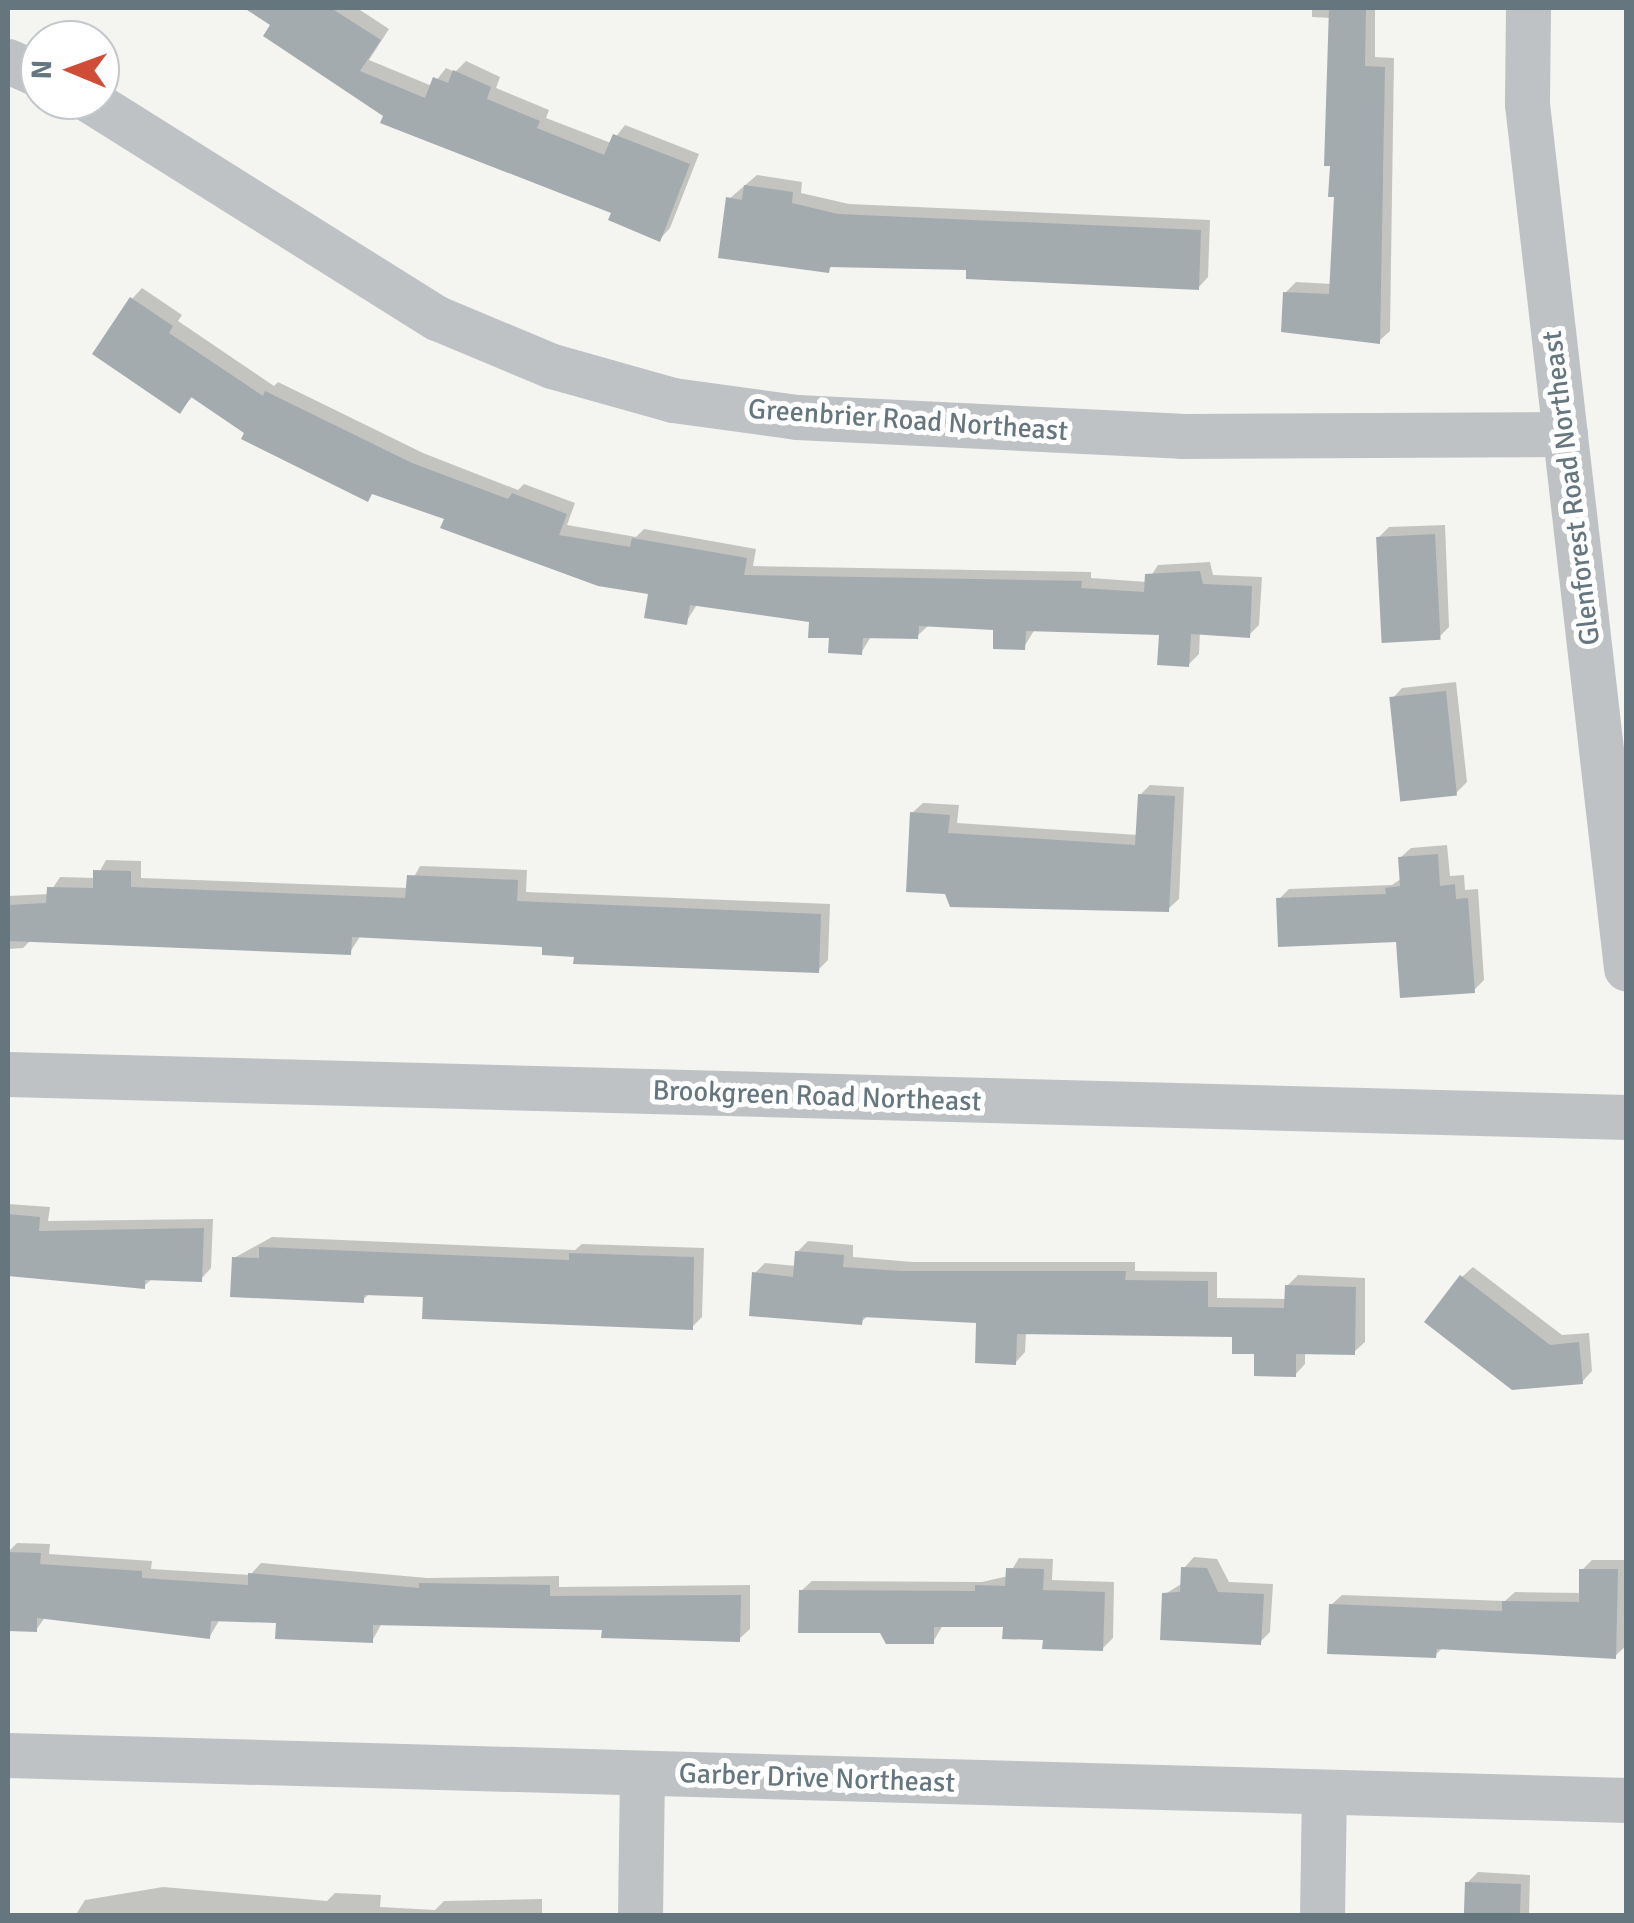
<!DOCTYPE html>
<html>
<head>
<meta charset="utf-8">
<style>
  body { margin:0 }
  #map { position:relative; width:1634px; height:1923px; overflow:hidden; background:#f4f4f1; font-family:Signika,sans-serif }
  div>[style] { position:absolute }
  .shadow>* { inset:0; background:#0003 }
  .building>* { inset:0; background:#a4abaf; transform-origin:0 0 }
  .minor>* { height:45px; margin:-22.5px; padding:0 22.5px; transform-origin:22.5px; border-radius:22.5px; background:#bec2c5 }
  span { translate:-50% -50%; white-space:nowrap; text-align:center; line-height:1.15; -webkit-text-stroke:10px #fff; paint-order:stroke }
  .street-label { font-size:28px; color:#66767f }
  .frame { position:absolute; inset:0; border:10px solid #66767f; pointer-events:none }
  .north { position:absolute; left:20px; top:20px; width:100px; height:100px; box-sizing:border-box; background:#fff; border:2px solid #c2c8cc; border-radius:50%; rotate:271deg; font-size:28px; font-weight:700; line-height:40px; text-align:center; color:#66767f }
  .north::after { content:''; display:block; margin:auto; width:35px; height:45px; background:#cf4d36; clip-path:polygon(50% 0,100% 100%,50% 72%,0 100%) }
</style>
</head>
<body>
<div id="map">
  <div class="shadow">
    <div style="clip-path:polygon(357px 8px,389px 29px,369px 60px,432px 86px,446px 68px,455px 72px,466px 61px,500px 77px,496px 88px,549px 110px,546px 118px,611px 143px,625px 125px,699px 154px,670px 228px,660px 239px,615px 212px,386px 115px,250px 9px)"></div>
    <div style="clip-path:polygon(1312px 8px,1375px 8px,1375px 57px,1394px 58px,1390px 331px,1379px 341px,1285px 293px,1296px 282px,1332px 284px,1337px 195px,1331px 18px,1312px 17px)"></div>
    <div style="clip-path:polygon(757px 175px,802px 182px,801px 193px,849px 204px,1210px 220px,1208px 277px,1198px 288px,968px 268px,834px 264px,828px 270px,729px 199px)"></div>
    <div style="clip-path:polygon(142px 288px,182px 315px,178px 321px,274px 386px,278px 382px,423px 453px,518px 490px,524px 484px,575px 503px,567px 525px,636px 537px,644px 529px,756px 549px,753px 566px,1091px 572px,1091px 578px,1147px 582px,1158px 565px,1210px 562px,1213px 575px,1262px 577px,1259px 625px,1249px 635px,1200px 632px,1199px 654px,1188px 665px,1162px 632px,1035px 629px,1024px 647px,996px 627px,928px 626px,917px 636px,872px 635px,861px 653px,812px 620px,698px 603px,686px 622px,651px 592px,448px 518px,247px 432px,193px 396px,180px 411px,132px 299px)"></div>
    <div style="clip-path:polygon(1445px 525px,1449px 627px,1438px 638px,1378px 538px,1389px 527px)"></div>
    <div style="clip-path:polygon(1456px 682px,1467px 782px,1456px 793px,1392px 699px,1402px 688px)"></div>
    <div style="clip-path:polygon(1150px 785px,1184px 787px,1179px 899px,1168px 909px,952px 904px,912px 813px,923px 803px,959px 805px,957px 823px,1138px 835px,1140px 795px)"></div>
    <div style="clip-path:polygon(1447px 845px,1450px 876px,1464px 875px,1465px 890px,1478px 889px,1484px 980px,1474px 990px,1398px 940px,1279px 899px,1289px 889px,1392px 885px,1402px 878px,1400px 858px,1411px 848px)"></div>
    <div style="clip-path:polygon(106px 860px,141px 861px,141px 878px,408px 888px,420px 866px,527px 870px,526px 892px,830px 904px,828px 960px,818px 970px,576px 955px,545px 944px,361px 935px,350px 952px,32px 939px,23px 948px,8px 949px,8px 896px,49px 894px,60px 877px,96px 878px)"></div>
    <div style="clip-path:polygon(8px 1204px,50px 1207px,48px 1221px,213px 1219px,211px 1268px,201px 1279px,154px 1277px,144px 1286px,8px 1274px)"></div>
    <div style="clip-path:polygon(272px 1237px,575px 1250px,582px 1244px,704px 1248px,702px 1317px,692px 1327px,426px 1295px,371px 1292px,363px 1300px,234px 1258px)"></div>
    <div style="clip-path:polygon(808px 1241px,853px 1245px,853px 1257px,913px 1262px,1135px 1262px,1135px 1271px,1217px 1272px,1217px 1298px,1287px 1299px,1287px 1286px,1298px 1275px,1365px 1278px,1365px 1342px,1354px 1352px,1305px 1352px,1305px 1364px,1295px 1375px,1235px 1335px,1026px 1332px,1025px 1352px,1015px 1363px,979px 1320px,869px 1315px,861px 1322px,754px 1274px,765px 1263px,796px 1266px,797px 1252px)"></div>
    <div style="clip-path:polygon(1473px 1267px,1562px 1335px,1589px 1333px,1592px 1371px,1582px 1382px,1462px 1277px)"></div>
    <div style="clip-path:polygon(17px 1543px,50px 1544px,49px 1554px,152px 1561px,151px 1569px,250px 1575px,261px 1563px,427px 1578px,559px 1576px,559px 1587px,750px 1585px,750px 1629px,739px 1639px,604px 1628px,382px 1623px,372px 1641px,278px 1621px,220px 1619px,210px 1636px,46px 1616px,36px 1630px,8px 1625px,8px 1552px)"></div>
    <div style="clip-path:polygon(1194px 1557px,1217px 1559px,1229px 1582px,1273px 1584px,1270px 1632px,1260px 1642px,1165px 1594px,1183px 1583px,1184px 1568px)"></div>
    <div style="clip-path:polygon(1019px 1558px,1053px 1559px,1052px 1580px,1114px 1582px,1113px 1638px,1102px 1649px,1006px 1625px,943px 1625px,933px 1642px,881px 1630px,801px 1591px,812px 1581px,982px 1582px,1008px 1576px)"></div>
    <div style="clip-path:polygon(1592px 1560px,1626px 1560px,1626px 1646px,1615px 1656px,1444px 1647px,1435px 1655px,1331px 1605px,1342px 1595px,1505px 1601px,1515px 1592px,1582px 1593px,1582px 1570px)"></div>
    <div style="clip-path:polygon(1478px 1872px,1530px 1875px,1529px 1916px,1466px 1916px,1467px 1883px)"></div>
    <div style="clip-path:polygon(163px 1887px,327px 1901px,335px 1893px,381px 1895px,380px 1907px,435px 1910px,444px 1901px,542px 1899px,542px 1916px,75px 1916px,85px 1900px)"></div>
  </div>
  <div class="building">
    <div style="clip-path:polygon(244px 8px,331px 8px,381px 40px,360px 71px,425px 98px,433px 77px,448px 83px,453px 70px,491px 87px,487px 99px,540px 121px,537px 128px,604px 155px,613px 134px,690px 164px,660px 242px,608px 220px,611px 213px,380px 123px,383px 116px,263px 36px,270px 25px)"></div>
    <div style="clip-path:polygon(1329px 8px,1366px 8px,1365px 66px,1385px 67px,1380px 344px,1281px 332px,1283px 292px,1329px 294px,1334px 197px,1328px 197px,1330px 166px,1324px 166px)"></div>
    <div style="clip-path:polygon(744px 185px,793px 192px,792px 203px,838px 214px,1201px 230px,1199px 290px,966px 279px,966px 270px,830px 267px,829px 273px,718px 258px,726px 197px,742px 200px)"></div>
    <div style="clip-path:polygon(130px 297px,173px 326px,169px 333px,263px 396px,265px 391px,412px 463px,508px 499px,512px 493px,567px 514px,559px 535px,630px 547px,632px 538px,747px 558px,744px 575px,1082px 581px,1081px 588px,1144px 592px,1145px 574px,1200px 571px,1203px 584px,1252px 586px,1250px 638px,1191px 634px,1189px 667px,1157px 665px,1159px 635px,1026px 631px,1025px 650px,993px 649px,993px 630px,919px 626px,918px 639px,863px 638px,862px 655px,828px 653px,829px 638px,808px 638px,809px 622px,690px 605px,687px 625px,644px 618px,648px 594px,598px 586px,440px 528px,444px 519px,372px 494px,368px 502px,241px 439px,244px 433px,191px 397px,180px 414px,92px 354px)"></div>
    <div style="left:1435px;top:534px;width:106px;height:59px;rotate:87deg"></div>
    <div style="left:1446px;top:691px;width:105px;height:57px;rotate:84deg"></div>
    <div style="clip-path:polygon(1138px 794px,1175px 796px,1169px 912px,950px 907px,945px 894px,906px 892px,910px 812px,950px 815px,948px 833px,1135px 845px)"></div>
    <div style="clip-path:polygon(1438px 854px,1440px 886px,1455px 884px,1456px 899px,1468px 898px,1475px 993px,1400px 998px,1396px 942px,1278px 947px,1276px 898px,1386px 894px,1385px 888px,1400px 886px,1398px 857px)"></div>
    <div style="clip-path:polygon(93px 870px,131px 871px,131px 887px,405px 898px,407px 875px,518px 880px,517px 901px,821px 914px,819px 973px,573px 964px,574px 957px,542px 955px,542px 947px,352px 937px,351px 955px,8px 941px,8px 905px,46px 903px,47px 887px,93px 888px)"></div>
    <div style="clip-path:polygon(8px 1214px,40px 1217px,39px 1231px,204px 1228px,202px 1282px,145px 1280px,145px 1289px,8px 1276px)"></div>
    <div style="clip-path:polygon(259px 1247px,569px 1260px,569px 1253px,694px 1257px,693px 1330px,422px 1319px,423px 1297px,364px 1295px,364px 1303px,230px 1297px,232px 1257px,259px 1258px)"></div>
    <div style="clip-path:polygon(795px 1251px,844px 1255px,843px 1267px,901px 1271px,1126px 1271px,1125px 1280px,1208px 1281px,1208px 1307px,1284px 1308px,1285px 1285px,1356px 1287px,1355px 1355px,1296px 1354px,1296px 1377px,1254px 1376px,1254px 1354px,1232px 1354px,1232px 1337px,1017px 1334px,1016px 1365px,975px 1363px,976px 1323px,863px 1317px,862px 1325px,749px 1316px,752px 1272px,793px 1277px)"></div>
    <div style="clip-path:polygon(1460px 1275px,1550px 1345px,1579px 1342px,1583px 1384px,1512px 1390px,1424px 1322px)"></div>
    <div style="clip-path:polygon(8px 1552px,41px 1553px,40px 1564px,142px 1571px,142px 1578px,248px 1585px,248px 1573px,419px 1588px,419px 1583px,550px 1585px,550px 1596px,741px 1595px,740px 1642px,601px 1638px,602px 1630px,373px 1625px,373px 1643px,275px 1639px,276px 1623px,211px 1621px,210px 1639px,37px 1618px,37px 1632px,8px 1631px)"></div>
    <div style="clip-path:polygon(1181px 1567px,1207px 1568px,1218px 1592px,1264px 1594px,1261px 1645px,1160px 1640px,1162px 1593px,1180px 1592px)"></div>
    <div style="clip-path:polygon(1006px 1568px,1044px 1569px,1043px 1590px,1105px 1592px,1103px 1651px,1042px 1649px,1043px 1640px,1002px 1639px,1003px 1627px,934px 1627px,934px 1644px,886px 1644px,880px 1633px,798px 1633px,799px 1590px,975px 1591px,975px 1585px,1005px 1586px)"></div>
    <div style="clip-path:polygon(1579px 1569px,1618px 1569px,1616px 1659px,1437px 1649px,1436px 1658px,1327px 1654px,1329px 1604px,1502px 1611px,1502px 1601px,1579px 1602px)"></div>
    <div style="left:1465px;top:1882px;width:56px;height:34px;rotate:2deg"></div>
  </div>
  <div class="minor">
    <div style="left:1528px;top:8px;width:96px;rotate:90.6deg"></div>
    <div style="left:1527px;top:104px;width:870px;rotate:83.46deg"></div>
    <div style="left:8px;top:61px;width:35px;rotate:24deg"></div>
    <div style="left:89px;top:100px;width:411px;rotate:32.1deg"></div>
    <div style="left:437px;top:318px;width:125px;rotate:22.7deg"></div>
    <div style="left:552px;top:366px;width:126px;rotate:15.7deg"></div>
    <div style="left:673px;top:400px;width:125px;rotate:7.8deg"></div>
    <div style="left:797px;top:417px;width:384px;rotate:2.8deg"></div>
    <div style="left:1181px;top:436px;width:384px;rotate:-0.3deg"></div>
    <div style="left:8px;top:1074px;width:1619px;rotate:1.52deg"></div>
    <div style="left:8px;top:1755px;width:1619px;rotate:1.59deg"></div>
    <div style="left:640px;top:1916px;width:143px;rotate:-89.2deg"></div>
    <div style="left:1322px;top:1916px;width:123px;rotate:-89.1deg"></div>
  </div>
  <div class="street-label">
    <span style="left:908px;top:420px;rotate:4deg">Greenbrier Road Northeast</span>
    <span style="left:1571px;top:488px;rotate:-97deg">Glenforest Road Northeast</span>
    <span style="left:817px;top:1096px;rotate:2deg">Brookgreen Road Northeast</span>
    <span style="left:817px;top:1778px;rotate:2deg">Garber Drive Northeast</span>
  </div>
  <div class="frame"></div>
  <div class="north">N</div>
</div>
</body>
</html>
